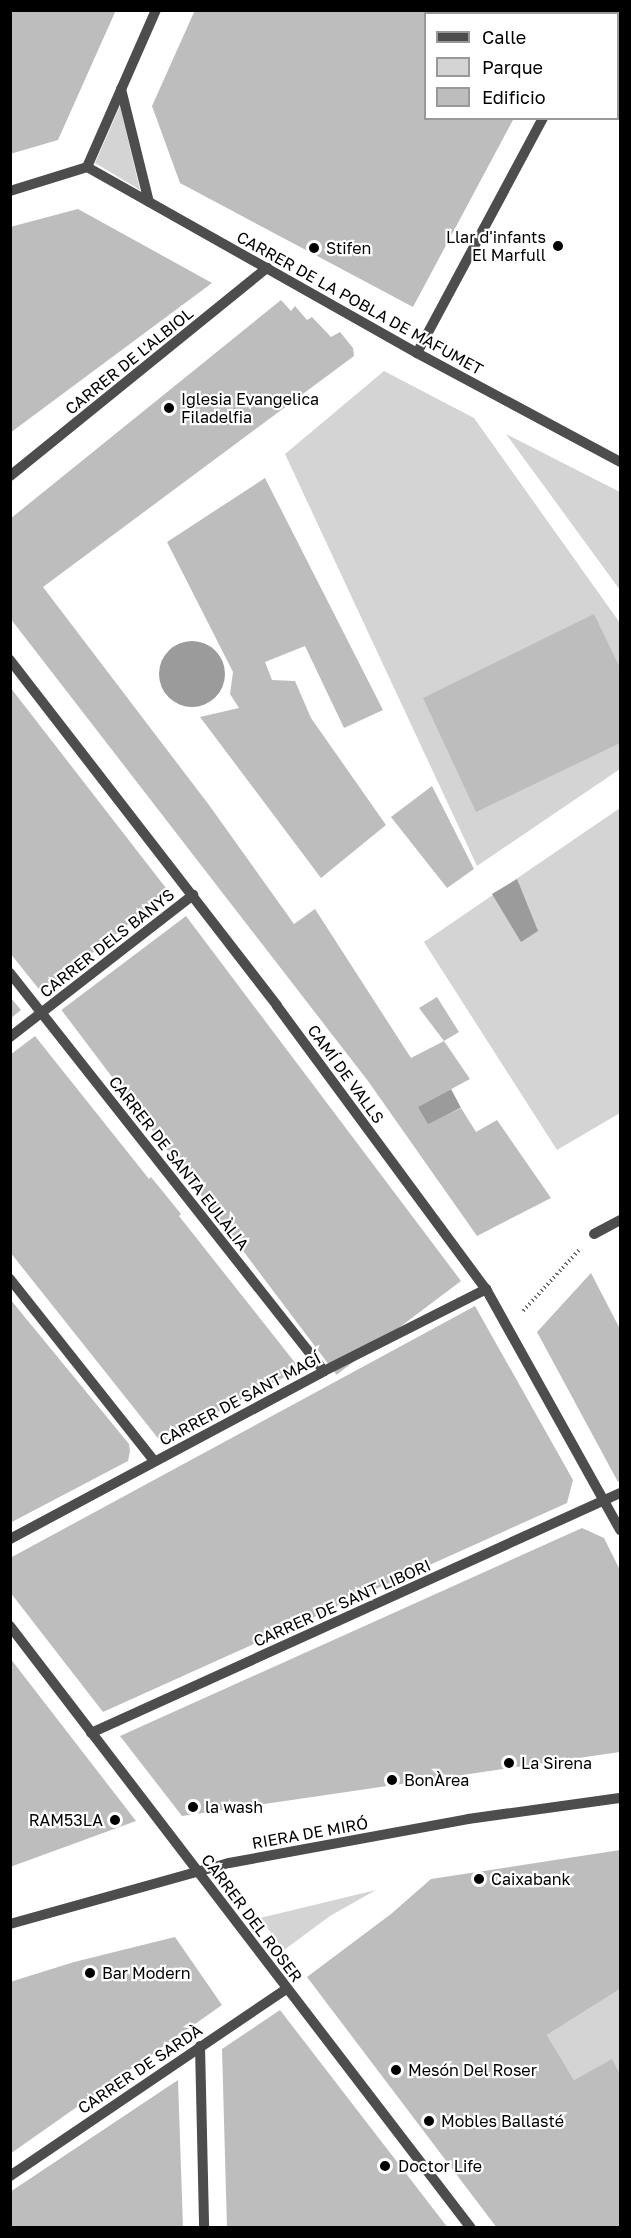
<!DOCTYPE html>
<html>
<head>
<meta charset="utf-8">
<style>
  body { margin:0 }
  #map { position:relative; width:631px; height:2238px; overflow:hidden; background:#fff; font-family:"Golos Text",sans-serif }
  div>[style] { position:absolute }
  .green>* { inset:0; background:#d4d4d4 }
  .water>* { inset:0; background:#9b9b9b; transform-origin:0 0 }
  .round { border-radius:50% }
  .building>* { inset:0; background:#bdbdbd; transform-origin:0 0 }
  .path>* { height:4px; margin-top:-2px; transform-origin:0; background:repeating-linear-gradient(90deg,#6f6f6f 0 1.5px,transparent 0 4.5px) }
  .minor>* { height:10px; margin:-5px; padding:0 5px; transform-origin:5px; border-radius:5px; background:#4d4d4d }
  .dots>* { width:16px; height:16px; translate:-50% -50%; box-sizing:border-box; border:3px solid #fff; border-radius:50% }
  span { translate:-50% -50%; white-space:nowrap; text-align:center; line-height:1.15; -webkit-text-stroke:4.5px #fff; paint-order:stroke }
  .poi-label { font-size:16px; color:#000 }
  .right { translate:-100% -50%; text-align:right }
  .left { translate:0 -50%; text-align:left }
  .street-label { font-size:16px; color:#000 }
  .frame { position:absolute; inset:0; border:12px solid #000; pointer-events:none }
  .legend { position:absolute; left:424px; top:12px; width:195px; height:108px; box-sizing:border-box; background:#fff; border:2px solid #999; margin:0; padding:8px 10px; list-style:none; font-size:18px; color:#000 }
  .legend li { display:flex; align-items:center; gap:12px; height:30px }
  .legend b { width:30px; border:2px solid #999 }
</style>
</head>
<body>
<div id="map">
  <div class="green">
    <div style="clip-path:polygon(120px 106px,140px 190px,95px 163px)"></div>
    <div style="clip-path:polygon(384px 371px,474px 418px,620px 623px,620px 769px,477px 866px,285px 454px)"></div>
    <div style="clip-path:polygon(506px 434px,620px 492px,620px 590px)"></div>
    <div style="clip-path:polygon(620px 808px,620px 1113px,557px 1150px,424px 942px)"></div>
    <div style="clip-path:polygon(376px 1890px,330px 1916px,284px 1950px,260px 1918px)"></div>
    <div style="clip-path:polygon(620px 1989px,620px 2074px,611px 2060px,574px 2080px,547px 2035px)"></div>
  </div>
  <div class="water">
    <div class="round" style="left:159px;top:641px;width:66px;height:66px"></div>
    <div style="clip-path:polygon(517px 879px,538px 931px,521px 942px,492px 894px)"></div>
    <div style="left:451px;top:1089px;width:21px;height:38px;rotate:62deg"></div>
  </div>
  <div class="building">
    <div style="clip-path:polygon(10px 10px,116px 10px,58px 140px,10px 154px)"></div>
    <div style="clip-path:polygon(195px 10px,572px 10px,571px 14px,426px 14px,426px 118px,514px 118px,413px 307px,180px 183px,152px 106px)"></div>
    <div style="clip-path:polygon(78px 209px,212px 283px,10px 433px,10px 227px)"></div>
    <div style="clip-path:polygon(281px 300px,291px 311px,295px 306px,307px 320px,312px 317px,331px 337px,340px 332px,353px 348px,354px 356px,43px 587px,209px 805px,294px 924px,315px 909px,411px 1058px,444px 1041px,419px 1008px,437px 997px,459px 1032px,444px 1041px,470px 1079px,418px 1107px,428px 1124px,461px 1108px,476px 1132px,497px 1120px,551px 1198px,477px 1236px,368px 1081px,10px 618px,10px 519px)"></div>
    <div style="clip-path:polygon(265px 478px,383px 710px,344px 728px,305px 646px,265px 662px,272px 680px,295px 681px,311px 718px,386px 825px,321px 878px,200px 717px,239px 708px,230px 694px,233px 672px,167px 542px)"></div>
    <div style="clip-path:polygon(594px 614px,620px 668px,620px 743px,476px 812px,423px 698px)"></div>
    <div style="clip-path:polygon(10px 687px,169px 892px,42px 993px,10px 953px)"></div>
    <div style="clip-path:polygon(432px 786px,474px 869px,447px 888px,391px 817px)"></div>
    <div style="left:186px;top:916px;width:457px;height:156px;rotate:53deg"></div>
    <div style="clip-path:polygon(10px 997px,21px 1010px,10px 1019px)"></div>
    <div style="clip-path:polygon(35px 1036px,149px 1179px,151px 1177px,181px 1214px,179px 1216px,300px 1369px,161px 1442px,10px 1252px,10px 1055px)"></div>
    <div style="clip-path:polygon(591px 1273px,620px 1329px,620px 1480px,618px 1482px,537px 1332px)"></div>
    <div style="clip-path:polygon(10px 1299px,129px 1444px,130px 1451px,128px 1461px,10px 1523px)"></div>
    <div style="clip-path:polygon(475px 1306px,573px 1480px,567px 1503px,103px 1712px,10px 1592px,10px 1558px)"></div>
    <div style="clip-path:polygon(582px 1528px,604px 1538px,620px 1570px,620px 1752px,182px 1816px,120px 1736px)"></div>
    <div style="clip-path:polygon(10px 1658px,136px 1821px,10px 1867px)"></div>
    <div style="clip-path:polygon(620px 1850px,620px 1989px,547px 2035px,574px 2080px,612px 2059px,620px 2074px,620px 2228px,497px 2228px,307px 1977px,391px 1914px,431px 1879px)"></div>
    <div style="clip-path:polygon(175px 1937px,222px 2005px,10px 2154px,10px 1982px,74px 1962px)"></div>
    <div style="clip-path:polygon(280px 2010px,448px 2228px,227px 2228px,222px 2049px)"></div>
    <div style="clip-path:polygon(178px 2080px,183px 2228px,10px 2228px,10px 2192px)"></div>
  </div>
  <div class="path">
    <div style="left:523px;top:1311px;width:83px;rotate:-47.4deg"></div>
  </div>
  <div class="minor">
    <div style="left:599px;top:14px;width:4px;rotate:-63deg"></div>
    <div style="left:121px;top:89px;width:116px;rotate:76.1deg"></div>
    <div style="left:87px;top:167px;width:379px;rotate:29.4deg"></div>
    <div style="left:417px;top:353px;width:230px;rotate:28.2deg"></div>
    <div style="left:87px;top:167px;width:171px;rotate:-66.3deg"></div>
    <div style="left:10px;top:191px;width:81px;rotate:-17.3deg"></div>
    <div style="left:417px;top:353px;width:267px;rotate:-61.8deg"></div>
    <div style="left:10px;top:476px;width:331px;rotate:-39deg"></div>
    <div style="left:10px;top:660px;width:437px;rotate:52.3deg"></div>
    <div style="left:277px;top:1006px;width:352px;rotate:53.6deg"></div>
    <div style="left:486px;top:1289px;width:276px;rotate:60.9deg"></div>
    <div style="left:10px;top:973px;width:507px;rotate:51.73deg"></div>
    <div style="left:10px;top:1037px;width:232px;rotate:-37.8deg"></div>
    <div style="left:594px;top:1234px;width:30px;rotate:-28deg"></div>
    <div style="left:10px;top:1279px;width:232px;rotate:51.6deg"></div>
    <div style="left:10px;top:1539px;width:356px;rotate:-28.1deg"></div>
    <div style="left:324px;top:1371px;width:182px;rotate:-26.8deg"></div>
    <div style="left:10px;top:1626px;width:758px;rotate:52.56deg"></div>
    <div style="left:91px;top:1733px;width:581px;rotate:-24.4deg"></div>
    <div style="left:10px;top:1924px;width:227px;rotate:-15.6deg"></div>
    <div style="left:229px;top:1863px;width:243px;rotate:-10.4deg"></div>
    <div style="left:468px;top:1819px;width:153px;rotate:-7.9deg"></div>
    <div style="left:200px;top:2046px;width:182px;rotate:88.7deg"></div>
    <div style="left:10px;top:2176px;width:333px;rotate:-34.1deg"></div>
  </div>
  <div class="dots">
    <div style="left:558px;top:246px;background:#000"></div>
    <div style="left:314px;top:248px;background:#000"></div>
    <div style="left:169px;top:408px;background:#000"></div>
    <div style="left:509px;top:1763px;background:#000"></div>
    <div style="left:392px;top:1780px;background:#000"></div>
    <div style="left:193px;top:1807px;background:#000"></div>
    <div style="left:115px;top:1820px;background:#000"></div>
    <div style="left:479px;top:1879px;background:#000"></div>
    <div style="left:90px;top:1973px;background:#000"></div>
    <div style="left:396px;top:2070px;background:#000"></div>
    <div style="left:429px;top:2121px;background:#000"></div>
    <div style="left:385px;top:2166px;background:#000"></div>
  </div>
  <div class="poi-label">
    <span class="right" style="left:546px;top:246px">Llar d'infants<br>El Marfull</span>
    <span class="left" style="left:326px;top:248px">Stifen</span>
    <span class="left" style="left:181px;top:408px">Iglesia Evangelica<br>Filadelfia</span>
    <span class="left" style="left:521px;top:1763px">La Sirena</span>
    <span class="left" style="left:404px;top:1780px">BonÀrea</span>
    <span class="left" style="left:205px;top:1807px">la wash</span>
    <span class="right" style="left:103px;top:1820px">RAM53LA</span>
    <span class="left" style="left:491px;top:1879px">Caixabank</span>
    <span class="left" style="left:102px;top:1973px">Bar Modern</span>
    <span class="left" style="left:408px;top:2070px">Mesón Del Roser</span>
    <span class="left" style="left:441px;top:2121px">Mobles Ballasté</span>
    <span class="left" style="left:398px;top:2166px">Doctor Life</span>
  </div>
  <div class="street-label">
    <span style="left:360px;top:303px;rotate:29deg">CARRER DE LA POBLA DE MAFUMET</span>
    <span style="left:129px;top:361px;rotate:-39deg">CARRER DE L'ALBIOL</span>
    <span style="left:107px;top:943px;rotate:-38deg">CARRER DELS BANYS</span>
    <span style="left:346px;top:1074px;rotate:54deg">CAMÍ DE VALLS</span>
    <span style="left:179px;top:1163px;rotate:52deg">CARRER DE SANTA EULÀLIA</span>
    <span style="left:240px;top:1399px;rotate:-28deg">CARRER DE SANT MAGÍ</span>
    <span style="left:342px;top:1603px;rotate:-24deg">CARRER DE SANT LIBORI</span>
    <span style="left:310px;top:1833px;rotate:-10deg">RIERA DE MIRÓ</span>
    <span style="left:252px;top:1918px;rotate:53deg">CARRER DEL ROSER</span>
    <span style="left:140px;top:2069px;rotate:-34deg">CARRER DE SARDÀ</span>
  </div>
  <div class="frame"></div>
  <ul class="legend">
  <li><b style="height:8px;background:#4d4d4d"></b>Calle</li>
  <li><b style="height:16px;background:#d4d4d4"></b>Parque</li>
  <li><b style="height:16px;background:#bdbdbd"></b>Edificio</li>
  </ul>
</div>
</body>
</html>
